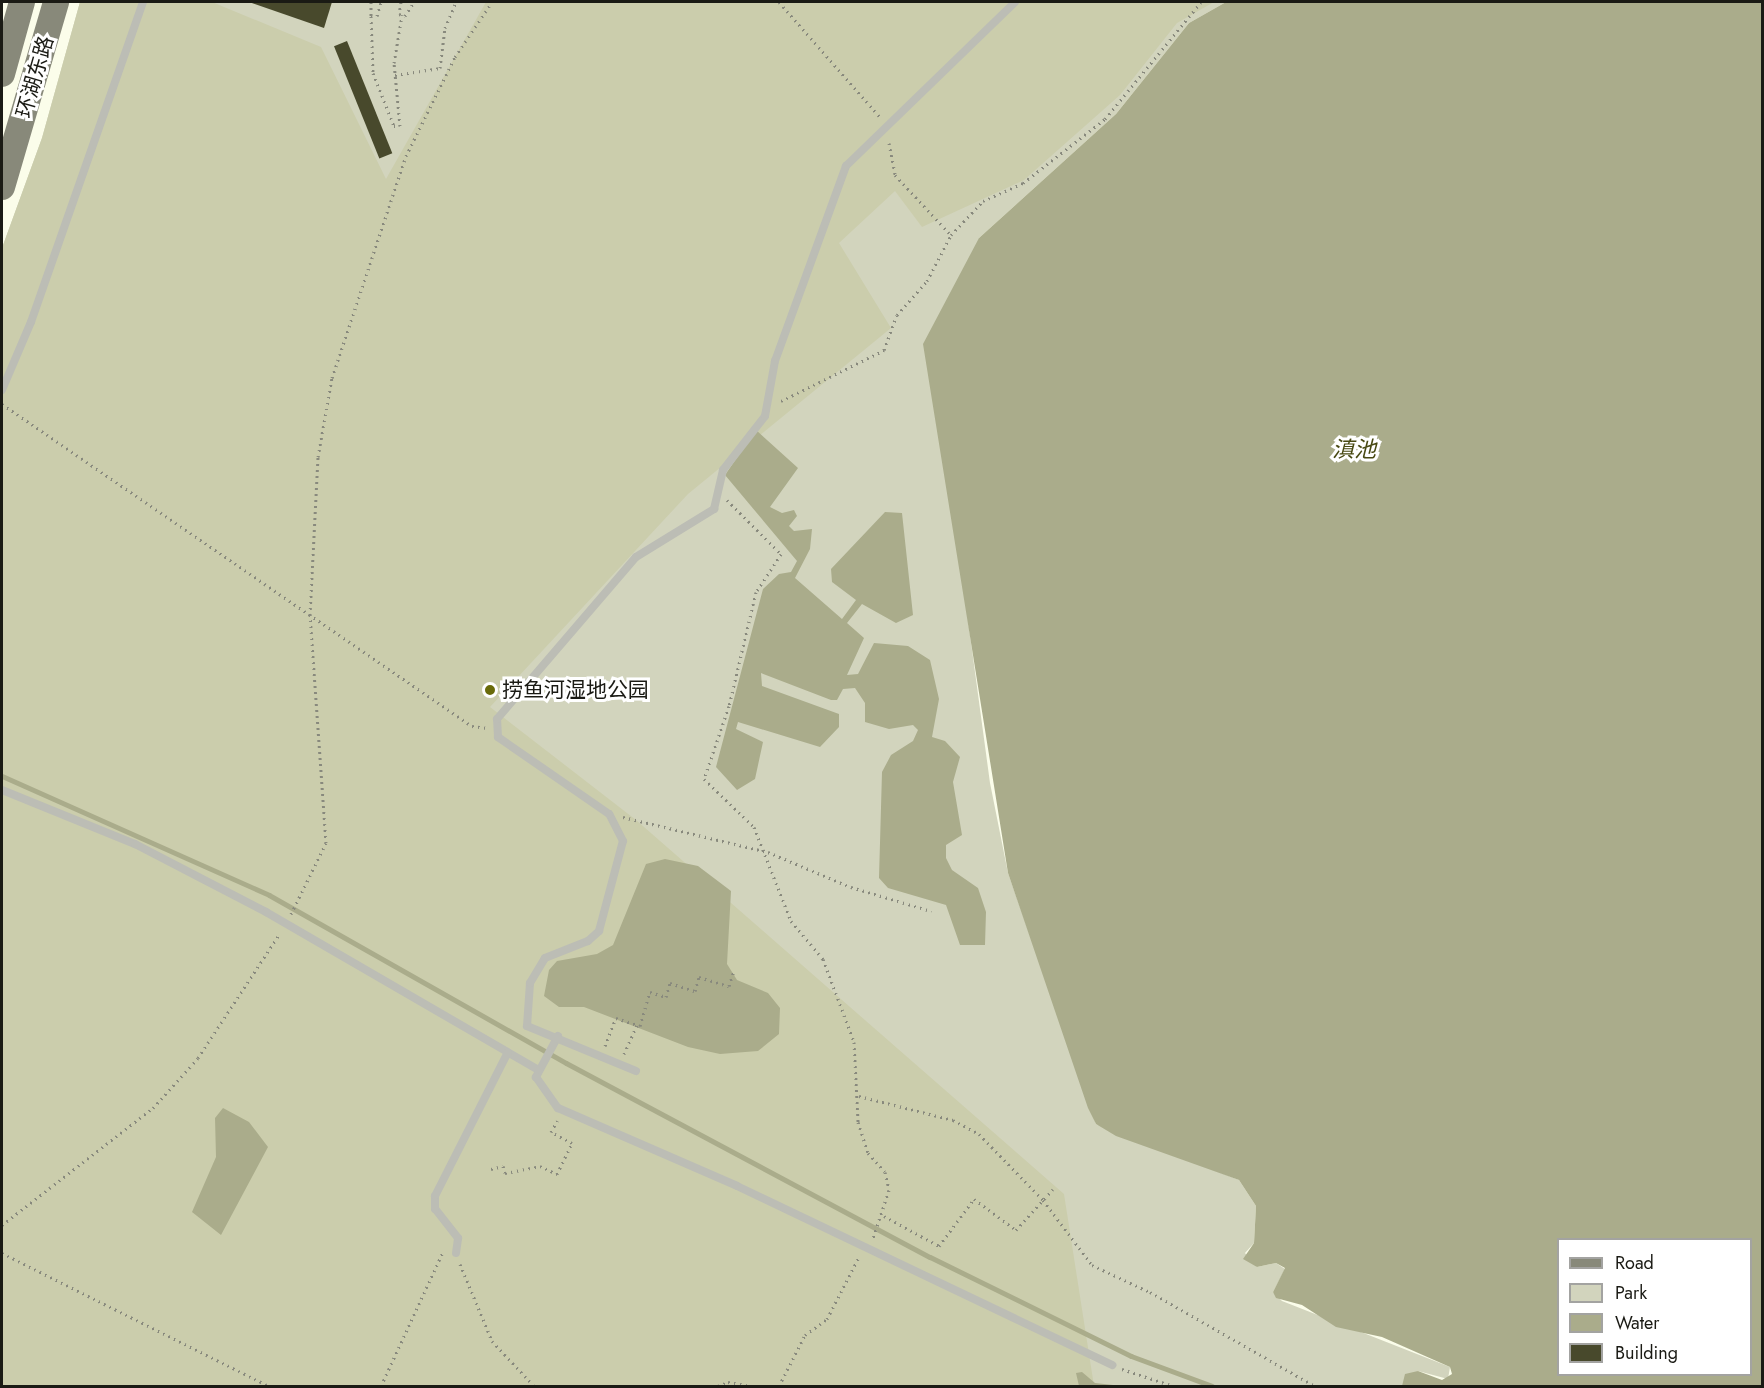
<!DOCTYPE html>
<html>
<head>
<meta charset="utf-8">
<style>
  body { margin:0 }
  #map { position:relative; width:1764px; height:1388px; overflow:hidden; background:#fbfdea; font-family:Jost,"Noto Sans SC",sans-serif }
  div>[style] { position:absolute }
  .green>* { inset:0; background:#d2d4bd }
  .forest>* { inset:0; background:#cbcdac }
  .water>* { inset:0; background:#aaac8b }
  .stream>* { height:5px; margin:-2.5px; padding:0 2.5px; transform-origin:2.5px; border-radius:2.5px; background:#aaac8b }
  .building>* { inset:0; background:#48492c; transform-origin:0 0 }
  .path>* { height:3px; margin-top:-1.5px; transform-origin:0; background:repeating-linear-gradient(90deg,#88897d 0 1.5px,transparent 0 6px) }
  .service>* { height:8px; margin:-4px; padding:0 4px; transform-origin:4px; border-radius:4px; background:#bcbdb5 }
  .primary>* { height:26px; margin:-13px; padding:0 13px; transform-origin:13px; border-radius:13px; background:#88897a }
  .dots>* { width:16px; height:16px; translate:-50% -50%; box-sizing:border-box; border:3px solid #fff; border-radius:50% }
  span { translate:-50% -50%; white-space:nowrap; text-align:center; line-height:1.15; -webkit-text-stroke:6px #fff; paint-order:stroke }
  .street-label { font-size:21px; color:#1a1a14 }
  .poi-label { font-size:21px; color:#1a1a14 }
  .left { translate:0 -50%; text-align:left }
  .water-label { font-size:22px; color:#484912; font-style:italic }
  .frame { position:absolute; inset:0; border:3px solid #1a1a14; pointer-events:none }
  .legend { position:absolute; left:1557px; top:1238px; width:195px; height:138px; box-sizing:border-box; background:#fff; border:2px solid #a3a3a1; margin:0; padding:8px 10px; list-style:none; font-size:18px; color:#1a1a14 }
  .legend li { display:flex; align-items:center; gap:12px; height:30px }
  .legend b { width:30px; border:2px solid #a3a3a1 }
</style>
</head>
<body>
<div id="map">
  <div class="green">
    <div style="clip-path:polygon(80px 2px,1226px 2px,1189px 23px,1116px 114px,979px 238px,965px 598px,990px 783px,1008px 873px,1096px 1124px,1239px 1180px,1256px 1206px,1254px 1243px,1245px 1253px,1257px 1267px,1276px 1263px,1285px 1269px,1273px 1292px,1282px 1301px,1450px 1367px,1448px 1379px,1418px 1371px,1402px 1386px,2px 1386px,2px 248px,42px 138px)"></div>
  </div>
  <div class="forest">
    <div style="clip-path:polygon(80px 2px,212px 2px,321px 47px,386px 179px,486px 2px,1214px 2px,1177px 23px,1120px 95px,1024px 180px,922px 227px,895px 191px,839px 243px,891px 328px,688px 494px,490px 707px,636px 820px,1064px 1194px,1094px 1386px,2px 1386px,2px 248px,42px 138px)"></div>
  </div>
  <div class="water">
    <div style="clip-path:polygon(evenodd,1226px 2px,1762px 2px,1762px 1386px,1402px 1386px,1405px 1374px,1418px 1371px,1442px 1380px,1452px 1374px,1450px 1367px,1382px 1337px,1336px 1327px,1302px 1305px,1276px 1298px,1273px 1292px,1285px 1268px,1276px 1263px,1257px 1267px,1243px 1259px,1254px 1243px,1256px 1206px,1239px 1180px,1116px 1136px,1096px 1124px,1088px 1108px,1008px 873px,923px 344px,979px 238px,1116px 114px,1189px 23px,1226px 2px,1558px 1240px,1750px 1240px,1750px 1374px,1558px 1374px,1558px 1240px)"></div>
    <div style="clip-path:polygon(756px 430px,798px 468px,770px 507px,782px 513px,794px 510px,797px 516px,789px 526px,794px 531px,812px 529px,810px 549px,795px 578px,842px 619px,856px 600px,832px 582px,831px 569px,885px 512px,902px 513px,913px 615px,896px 623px,862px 604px,847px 623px,864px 638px,847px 675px,858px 674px,874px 643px,908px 646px,930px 660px,939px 699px,932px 737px,945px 741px,960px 757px,953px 782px,962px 835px,946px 845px,946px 858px,952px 870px,978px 888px,986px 912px,985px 945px,960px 945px,946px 905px,888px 888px,879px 878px,882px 772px,891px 755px,913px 741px,918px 730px,913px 725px,889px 729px,865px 722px,865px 703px,855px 688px,843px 689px,837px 700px,831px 700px,761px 673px,762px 686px,839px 714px,839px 727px,820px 747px,738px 722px,736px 729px,763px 742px,755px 779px,737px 790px,716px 767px,763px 589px,779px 574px,791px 572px,797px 561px,725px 475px)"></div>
    <div style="clip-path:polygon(665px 859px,698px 866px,731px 891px,727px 964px,737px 980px,768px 993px,780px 1008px,779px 1034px,758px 1051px,720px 1054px,688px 1047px,584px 1007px,559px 1007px,544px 996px,549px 970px,557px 961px,597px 954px,613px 945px,646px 864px)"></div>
    <div style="clip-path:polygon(223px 1108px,249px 1122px,268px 1147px,221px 1235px,192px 1212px,216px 1157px,215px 1118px)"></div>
    <div style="clip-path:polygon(1082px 1372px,1095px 1383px,1122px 1386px,1079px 1386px,1076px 1373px)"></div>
  </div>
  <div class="stream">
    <div style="left:2px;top:776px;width:292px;rotate:24deg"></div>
    <div style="left:269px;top:895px;width:341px;rotate:29.5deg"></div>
    <div style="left:566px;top:1063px;width:412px;rotate:28.1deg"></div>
    <div style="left:930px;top:1257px;width:224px;rotate:26.2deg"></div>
    <div style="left:1131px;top:1356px;width:86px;rotate:20.3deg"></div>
  </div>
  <div class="building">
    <div style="clip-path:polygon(249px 2px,332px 2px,324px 28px)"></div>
    <div style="left:347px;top:41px;width:121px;height:14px;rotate:68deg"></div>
  </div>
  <div class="path">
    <div style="left:371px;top:2px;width:14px;rotate:90deg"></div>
    <div style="left:371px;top:16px;width:6px"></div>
    <div style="left:377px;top:16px;width:15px;rotate:-74deg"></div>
    <div style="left:401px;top:2px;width:12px;rotate:99deg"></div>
    <div style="left:399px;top:14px;width:6px;rotate:18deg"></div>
    <div style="left:405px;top:16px;width:17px;rotate:-57deg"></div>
    <div style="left:779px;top:2px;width:153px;rotate:48.7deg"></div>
    <div style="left:371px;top:16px;width:57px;rotate:88deg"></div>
    <div style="left:373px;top:73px;width:57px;rotate:68.4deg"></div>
    <div style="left:394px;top:126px;width:6px"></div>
    <div style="left:400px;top:126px;width:63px;rotate:-95.4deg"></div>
    <div style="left:394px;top:63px;width:49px;rotate:-80.5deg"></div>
    <div style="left:395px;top:75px;width:46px;rotate:-8.8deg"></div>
    <div style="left:440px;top:68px;width:40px;rotate:-82.9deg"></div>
    <div style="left:445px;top:28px;width:28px;rotate:-67deg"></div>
    <div style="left:889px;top:143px;width:33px;rotate:79deg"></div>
    <div style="left:895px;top:175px;width:82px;rotate:47deg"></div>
    <div style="left:781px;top:401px;width:115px;rotate:-26.3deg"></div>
    <div style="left:884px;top:350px;width:37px;rotate:-70deg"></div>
    <div style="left:897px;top:315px;width:45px;rotate:-48.6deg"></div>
    <div style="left:927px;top:281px;width:52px;rotate:-62.4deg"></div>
    <div style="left:951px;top:235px;width:47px;rotate:-46.7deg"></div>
    <div style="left:983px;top:201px;width:44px;rotate:-24.2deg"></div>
    <div style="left:1023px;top:183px;width:104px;rotate:-38deg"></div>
    <div style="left:1105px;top:119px;width:151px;rotate:-50.6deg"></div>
    <div style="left:2px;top:404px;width:570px;rotate:34.42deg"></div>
    <div style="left:472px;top:726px;width:15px;rotate:8deg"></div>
    <div style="left:727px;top:500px;width:76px;rotate:45deg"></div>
    <div style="left:781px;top:554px;width:45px;rotate:123.3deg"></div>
    <div style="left:756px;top:592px;width:117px;rotate:103.3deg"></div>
    <div style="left:729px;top:706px;width:77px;rotate:108.9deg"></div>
    <div style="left:704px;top:779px;width:69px;rotate:43.8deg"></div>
    <div style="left:754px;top:827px;width:101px;rotate:68.5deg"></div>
    <div style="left:791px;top:921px;width:50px;rotate:49.9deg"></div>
    <div style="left:823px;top:959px;width:89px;rotate:69.5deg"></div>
    <div style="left:854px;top:1042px;width:80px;rotate:87.1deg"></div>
    <div style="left:858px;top:1122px;width:33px;rotate:72deg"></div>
    <div style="left:868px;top:1153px;width:25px;rotate:48deg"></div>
    <div style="left:885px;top:1172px;width:18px;rotate:77deg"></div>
    <div style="left:889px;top:1190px;width:51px;rotate:108.4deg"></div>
    <div style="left:623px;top:817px;width:149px;rotate:13.6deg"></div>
    <div style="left:768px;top:852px;width:90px;rotate:22.9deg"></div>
    <div style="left:851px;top:887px;width:84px;rotate:16.7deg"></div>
    <div style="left:291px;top:914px;width:79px;rotate:-63.8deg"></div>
    <div style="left:326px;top:843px;width:229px;rotate:-94deg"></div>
    <div style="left:310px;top:615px;width:158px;rotate:-87.1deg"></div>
    <div style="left:318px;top:457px;width:80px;rotate:-80deg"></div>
    <div style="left:332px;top:378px;width:234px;rotate:-71.6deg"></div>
    <div style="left:406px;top:156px;width:110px;rotate:-63.7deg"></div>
    <div style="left:455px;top:57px;width:66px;rotate:-56.1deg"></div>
    <div style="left:605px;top:1046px;width:30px;rotate:-69deg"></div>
    <div style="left:616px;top:1018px;width:25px;rotate:18deg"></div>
    <div style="left:640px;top:1026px;width:35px;rotate:-74deg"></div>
    <div style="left:650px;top:992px;width:17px;rotate:17deg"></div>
    <div style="left:666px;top:997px;width:15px;rotate:-74deg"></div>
    <div style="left:670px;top:983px;width:26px;rotate:18deg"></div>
    <div style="left:695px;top:991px;width:15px;rotate:-74deg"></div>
    <div style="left:699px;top:977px;width:31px;rotate:17deg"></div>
    <div style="left:729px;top:986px;width:16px;rotate:-72deg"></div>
    <div style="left:624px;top:1054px;width:32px;rotate:-66deg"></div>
    <div style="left:859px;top:1096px;width:97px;rotate:14.3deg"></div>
    <div style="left:953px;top:1120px;width:30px;rotate:28deg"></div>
    <div style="left:979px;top:1134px;width:92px;rotate:45.9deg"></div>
    <div style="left:1043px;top:1200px;width:81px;rotate:53deg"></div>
    <div style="left:1092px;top:1265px;width:64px;rotate:25deg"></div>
    <div style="left:1150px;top:1292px;width:190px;rotate:29.7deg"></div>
    <div style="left:491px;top:1169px;width:12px;rotate:-14deg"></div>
    <div style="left:503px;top:1166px;width:7px;rotate:74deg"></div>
    <div style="left:505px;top:1173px;width:36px;rotate:-11deg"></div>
    <div style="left:540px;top:1166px;width:19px;rotate:25deg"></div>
    <div style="left:557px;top:1174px;width:34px;rotate:-64deg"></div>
    <div style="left:572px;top:1143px;width:24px;rotate:-152deg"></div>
    <div style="left:551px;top:1132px;width:13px;rotate:-61deg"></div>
    <div style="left:884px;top:1216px;width:63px;rotate:28.6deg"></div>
    <div style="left:939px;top:1246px;width:59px;rotate:-53.3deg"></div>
    <div style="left:974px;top:1199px;width:52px;rotate:36.4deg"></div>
    <div style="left:1016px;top:1230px;width:55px;rotate:-47.9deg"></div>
    <div style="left:2px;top:1225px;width:191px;rotate:-37.8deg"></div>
    <div style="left:153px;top:1108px;width:67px;rotate:-48deg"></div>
    <div style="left:198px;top:1058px;width:149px;rotate:-56.7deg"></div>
    <div style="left:2px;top:1253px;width:298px;rotate:26.5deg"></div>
    <div style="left:460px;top:1264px;width:83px;rotate:67.4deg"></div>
    <div style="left:492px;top:1341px;width:62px;rotate:47deg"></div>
    <div style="left:1122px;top:1369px;width:54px;rotate:18.4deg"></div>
    <div style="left:381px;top:1386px;width:148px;rotate:-65.2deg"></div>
    <div style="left:615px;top:1386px;width:61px"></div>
    <div style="left:718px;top:1386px;width:11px;rotate:-22deg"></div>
    <div style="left:728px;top:1382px;width:22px;rotate:10deg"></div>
    <div style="left:779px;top:1386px;width:57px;rotate:-63deg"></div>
    <div style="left:805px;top:1335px;width:27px;rotate:-36deg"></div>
    <div style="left:827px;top:1319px;width:70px;rotate:-62.7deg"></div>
  </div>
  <div class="service">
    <div style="left:2px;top:390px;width:74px;rotate:-66.9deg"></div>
    <div style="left:31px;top:322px;width:339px;rotate:-70.7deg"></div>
    <div style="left:2px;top:790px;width:144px;rotate:22.1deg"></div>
    <div style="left:135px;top:844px;width:148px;rotate:27.4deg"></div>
    <div style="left:266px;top:912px;width:313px;rotate:30.1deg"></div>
    <div style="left:558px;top:1036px;width:47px;rotate:118.2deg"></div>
    <div style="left:536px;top:1077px;width:38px;rotate:55deg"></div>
    <div style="left:558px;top:1108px;width:195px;rotate:23.5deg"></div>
    <div style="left:737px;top:1186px;width:416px;rotate:25.5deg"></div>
    <div style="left:636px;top:1071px;width:118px;rotate:-157.6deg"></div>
    <div style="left:527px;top:1026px;width:43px;rotate:-86deg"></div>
    <div style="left:530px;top:983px;width:29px;rotate:-59deg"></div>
    <div style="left:545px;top:958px;width:46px;rotate:-21.6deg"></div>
    <div style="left:588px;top:941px;width:15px;rotate:-42deg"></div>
    <div style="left:599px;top:931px;width:93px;rotate:-75.1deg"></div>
    <div style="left:623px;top:841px;width:30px;rotate:-117deg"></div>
    <div style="left:609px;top:814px;width:135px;rotate:-145.3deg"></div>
    <div style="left:498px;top:737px;width:18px;rotate:-93deg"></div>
    <div style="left:497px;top:719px;width:213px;rotate:-49.4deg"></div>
    <div style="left:636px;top:557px;width:92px;rotate:-31.6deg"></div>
    <div style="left:714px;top:509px;width:40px;rotate:-77deg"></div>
    <div style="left:723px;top:470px;width:68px;rotate:-52.1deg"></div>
    <div style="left:765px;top:416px;width:56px;rotate:-79.7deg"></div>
    <div style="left:775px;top:361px;width:208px;rotate:-70deg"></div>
    <div style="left:846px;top:166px;width:235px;rotate:-44.1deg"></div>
    <div style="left:456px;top:1253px;width:15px;rotate:-82deg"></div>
    <div style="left:458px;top:1238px;width:37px;rotate:-128deg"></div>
    <div style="left:435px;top:1209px;width:13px;rotate:-90deg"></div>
    <div style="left:435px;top:1196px;width:161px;rotate:-63.1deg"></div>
  </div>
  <div class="primary">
    <div style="left:2px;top:74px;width:75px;rotate:-74.5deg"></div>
    <div style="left:2px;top:187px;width:193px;rotate:-73.7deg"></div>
  </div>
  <div class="dots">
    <div style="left:490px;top:690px;background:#696b0a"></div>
  </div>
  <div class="street-label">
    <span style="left:35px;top:77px;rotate:-74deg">环湖东路</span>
  </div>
  <div class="poi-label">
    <span class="left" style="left:502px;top:690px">捞鱼河湿地公园</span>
  </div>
  <div class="water-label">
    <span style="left:1354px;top:450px">滇池</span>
  </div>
  <div class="frame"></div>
  <ul class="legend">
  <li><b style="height:8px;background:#88897a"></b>Road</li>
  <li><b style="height:16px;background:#d2d4bd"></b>Park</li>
  <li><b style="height:16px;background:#aaac8b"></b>Water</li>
  <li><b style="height:16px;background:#48492c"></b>Building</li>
  </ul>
</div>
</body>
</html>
